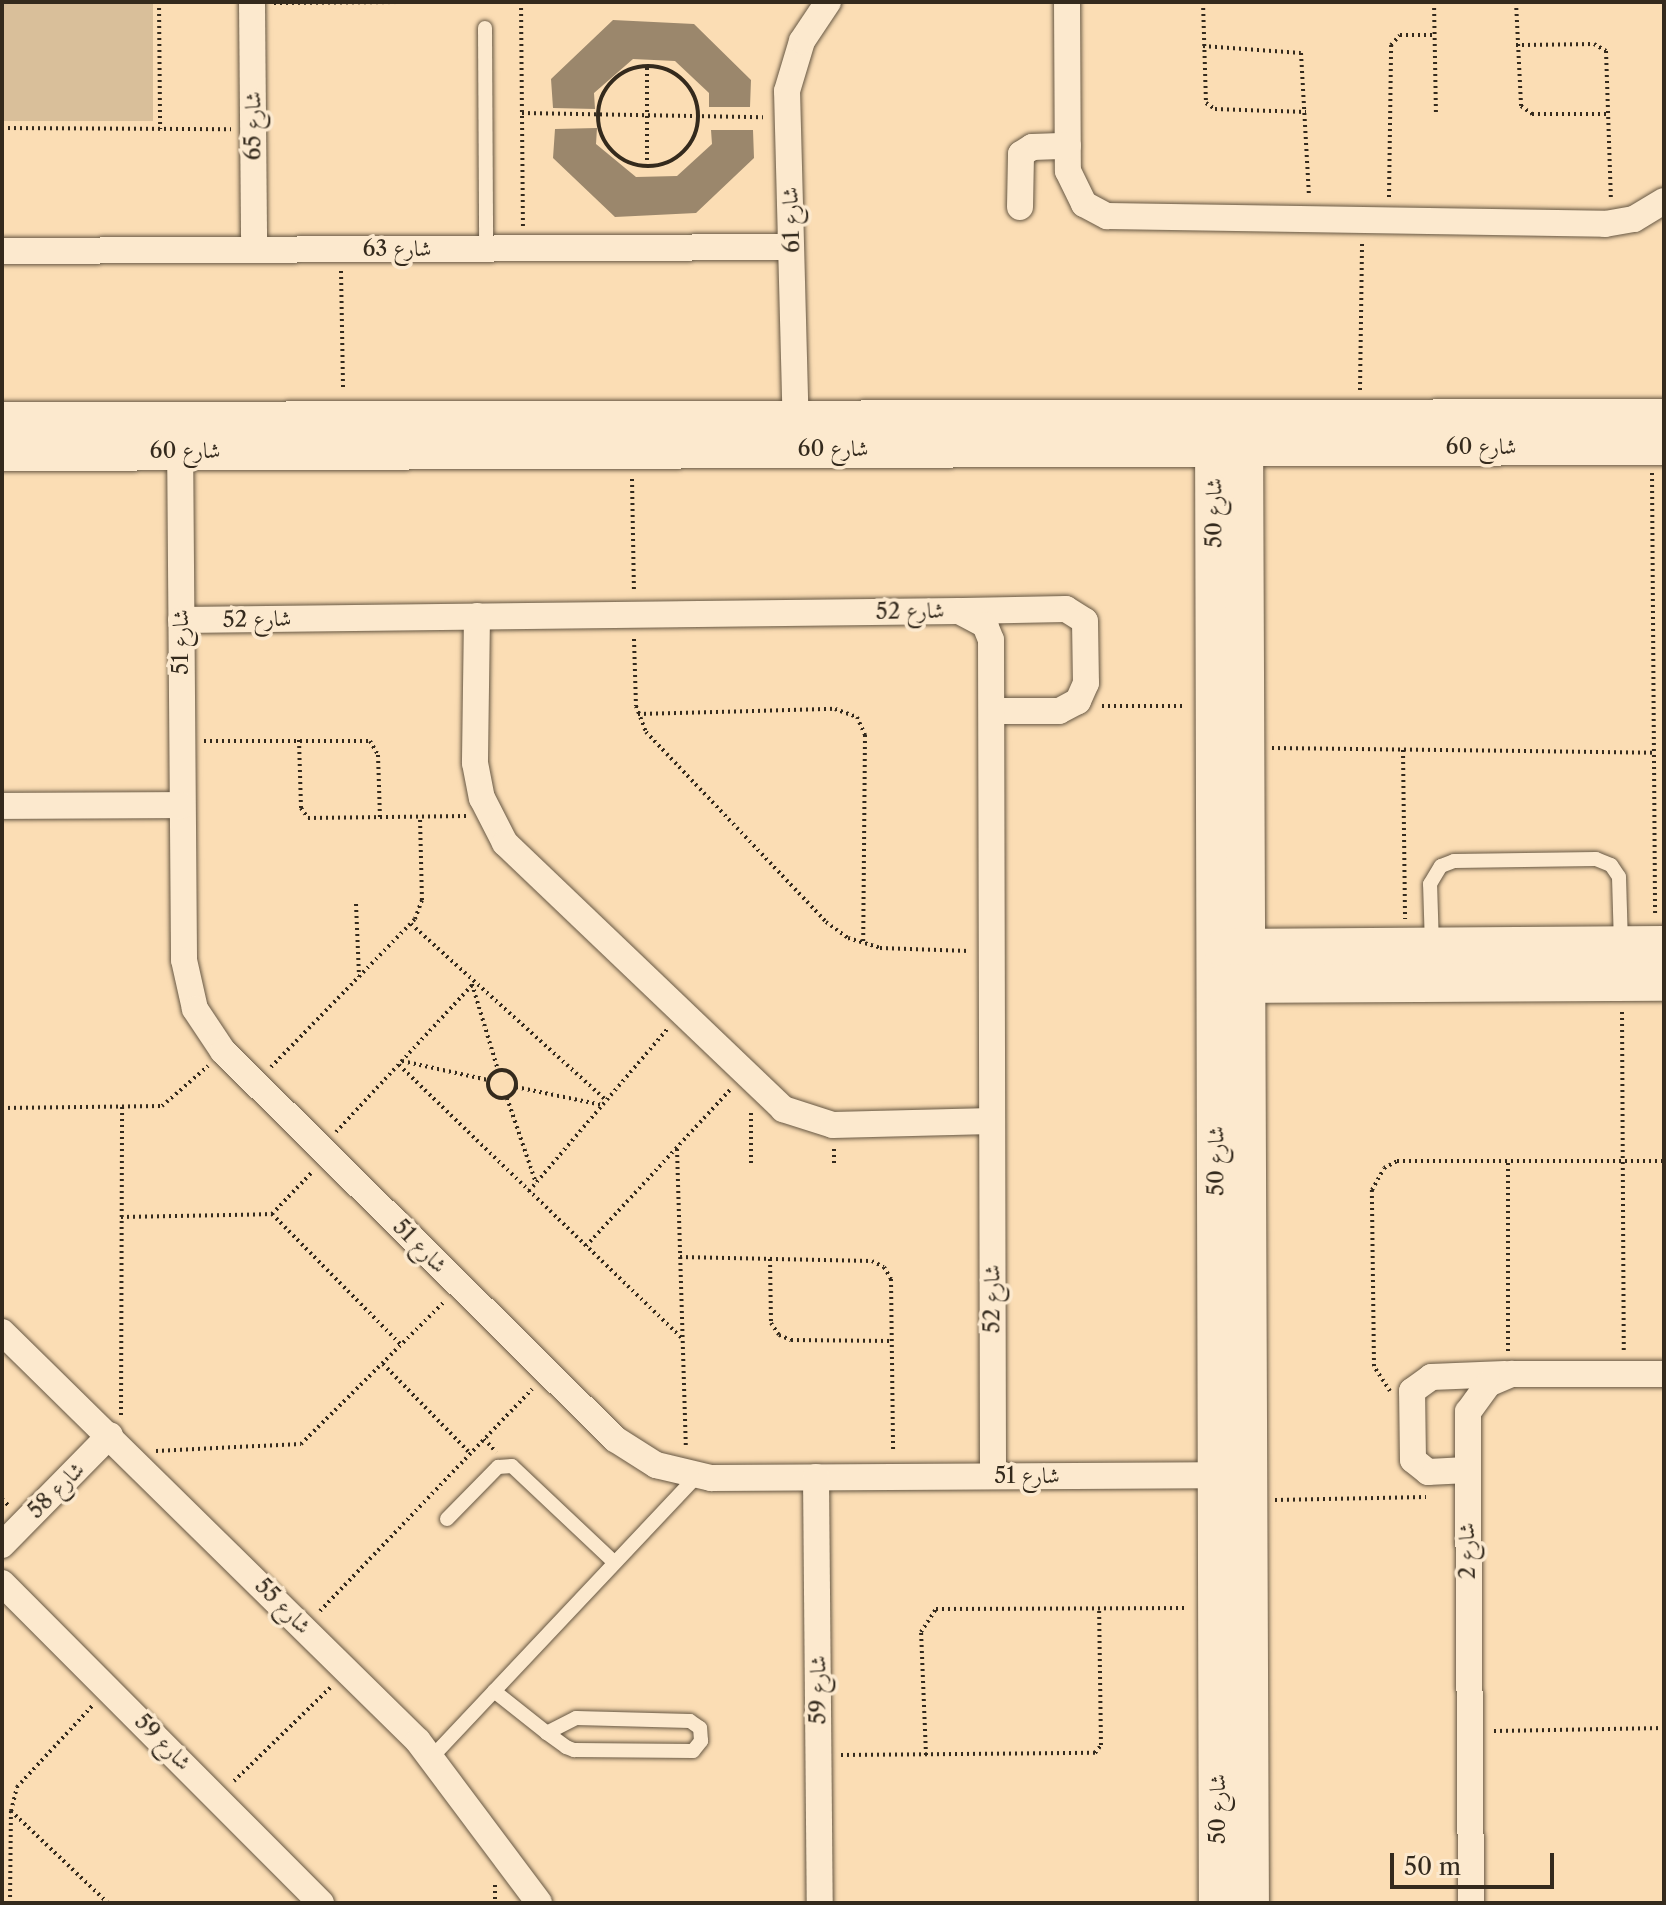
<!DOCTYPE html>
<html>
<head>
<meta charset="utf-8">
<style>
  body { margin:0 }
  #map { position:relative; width:1666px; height:1905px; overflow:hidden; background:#fbddb4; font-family:"Libre Caslon Text",Amiri,serif }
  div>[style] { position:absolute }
  .green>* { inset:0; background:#d9bf9a; transform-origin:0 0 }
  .building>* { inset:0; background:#9b876c }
  .path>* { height:4px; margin-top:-2px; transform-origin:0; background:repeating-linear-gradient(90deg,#342a1d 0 2px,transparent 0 6px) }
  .path>.ring { margin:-2px; padding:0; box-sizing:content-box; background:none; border:4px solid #342a1d; border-radius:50% }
  .roads { filter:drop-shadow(0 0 2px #665743) drop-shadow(0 0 2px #665743) }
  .lane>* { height:14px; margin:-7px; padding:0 7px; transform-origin:7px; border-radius:7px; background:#fce9ce }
  .street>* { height:26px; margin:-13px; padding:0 13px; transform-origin:13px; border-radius:13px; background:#fce9ce }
  .secondary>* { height:38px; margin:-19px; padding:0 19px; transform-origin:19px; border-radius:19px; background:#fce9ce }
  span { translate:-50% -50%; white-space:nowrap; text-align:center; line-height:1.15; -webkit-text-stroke:7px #fce9ce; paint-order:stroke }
  .street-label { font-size:22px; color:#342a1d }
  .frame { position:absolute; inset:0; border:4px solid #342a1d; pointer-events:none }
  .scale { position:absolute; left:1390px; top:1853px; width:164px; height:36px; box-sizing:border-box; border:4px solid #342a1d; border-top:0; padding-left:10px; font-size:24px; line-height:28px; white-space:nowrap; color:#342a1d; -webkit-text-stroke:6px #fce9ce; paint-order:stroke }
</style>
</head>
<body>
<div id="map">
  <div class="green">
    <div style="left:2px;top:2px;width:151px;height:119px"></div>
  </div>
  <div class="building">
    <div style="clip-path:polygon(613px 20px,694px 24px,751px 80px,750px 107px,709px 107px,709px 93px,675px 61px,633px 59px,594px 93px,595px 109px,553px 108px,551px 79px)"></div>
    <div style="clip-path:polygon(597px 128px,596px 144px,636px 177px,677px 176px,712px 144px,711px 130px,753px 130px,754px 158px,696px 213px,615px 217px,553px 158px,555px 129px)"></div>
  </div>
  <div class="path">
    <div style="left:159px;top:2px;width:127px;rotate:89.5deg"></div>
    <div style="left:521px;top:2px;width:226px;rotate:89.5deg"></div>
    <div style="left:1203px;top:2px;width:101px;rotate:88.3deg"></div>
    <div style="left:1206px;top:103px;width:11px;rotate:34deg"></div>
    <div style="left:1215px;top:109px;width:91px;rotate:1.9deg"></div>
    <div style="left:1434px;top:2px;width:111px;rotate:89deg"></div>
    <div style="left:1516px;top:2px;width:104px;rotate:87.2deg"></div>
    <div style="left:1521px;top:106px;width:14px;rotate:36deg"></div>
    <div style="left:1532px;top:114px;width:78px"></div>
    <div style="left:274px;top:3px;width:124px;rotate:-0.5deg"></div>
    <div style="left:1516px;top:45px;width:78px;rotate:-0.7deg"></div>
    <div style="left:1594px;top:44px;width:14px;rotate:30deg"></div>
    <div style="left:1606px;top:51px;width:150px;rotate:88.1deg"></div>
    <div style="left:1203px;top:46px;width:98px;rotate:4.1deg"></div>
    <div style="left:1301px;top:53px;width:144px;rotate:86.8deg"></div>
    <div class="ring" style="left:598px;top:66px;width:96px;height:96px"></div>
    <div style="left:647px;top:68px;width:96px;rotate:90deg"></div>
    <div style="left:522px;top:113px;width:241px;rotate:1deg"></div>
    <div style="left:2px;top:128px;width:229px;rotate:0.3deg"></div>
    <div style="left:1389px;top:197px;width:152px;rotate:-89.2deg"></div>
    <div style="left:1391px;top:45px;width:13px;rotate:-48deg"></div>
    <div style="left:1400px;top:35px;width:35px"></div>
    <div style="left:341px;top:271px;width:119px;rotate:89deg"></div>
    <div style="left:1360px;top:390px;width:147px;rotate:-89.2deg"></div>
    <div style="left:1652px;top:473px;width:443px;rotate:89.6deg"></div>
    <div style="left:632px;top:479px;width:111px;rotate:89deg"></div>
    <div style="left:634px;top:639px;width:67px;rotate:88.3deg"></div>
    <div style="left:636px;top:706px;width:28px;rotate:69deg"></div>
    <div style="left:646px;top:732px;width:262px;rotate:46.5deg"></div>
    <div style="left:826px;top:922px;width:27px;rotate:36deg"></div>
    <div style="left:848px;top:938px;width:34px;rotate:17deg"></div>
    <div style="left:880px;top:948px;width:89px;rotate:1.9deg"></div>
    <div style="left:1102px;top:706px;width:84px"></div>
    <div style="left:638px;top:714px;width:197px;rotate:-1.5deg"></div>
    <div style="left:835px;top:709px;width:23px;rotate:20deg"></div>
    <div style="left:857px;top:717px;width:20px;rotate:66deg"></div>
    <div style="left:865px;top:735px;width:209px;rotate:90.5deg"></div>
    <div style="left:299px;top:740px;width:68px;rotate:88.3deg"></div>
    <div style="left:301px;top:808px;width:12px;rotate:55deg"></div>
    <div style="left:308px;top:818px;width:158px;rotate:-0.7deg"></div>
    <div style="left:204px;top:741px;width:166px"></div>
    <div style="left:370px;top:741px;width:16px;rotate:60deg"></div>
    <div style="left:378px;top:755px;width:63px;rotate:88.2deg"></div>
    <div style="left:1272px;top:748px;width:382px;rotate:0.7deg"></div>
    <div style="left:1403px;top:750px;width:169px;rotate:89.3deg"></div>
    <div style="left:356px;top:904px;width:73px;rotate:87.6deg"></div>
    <div style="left:411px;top:924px;width:263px;rotate:42.1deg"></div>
    <div style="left:472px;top:984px;width:90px;rotate:73.2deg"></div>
    <div style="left:1622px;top:1012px;width:339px;rotate:89.7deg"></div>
    <div style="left:402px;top:1061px;width:88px;rotate:12.5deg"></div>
    <div style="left:399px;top:1065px;width:395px;rotate:44deg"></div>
    <div style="left:271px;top:1067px;width:206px;rotate:-45.8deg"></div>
    <div style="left:415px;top:919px;width:20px;rotate:-70deg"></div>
    <div style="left:422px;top:900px;width:83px;rotate:-91.4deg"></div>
    <div class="ring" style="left:488px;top:1070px;width:24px;height:24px"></div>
    <div style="left:516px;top:1087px;width:88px;rotate:11.8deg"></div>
    <div style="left:507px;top:1098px;width:90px;rotate:71.2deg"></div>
    <div style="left:2px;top:1108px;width:160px;rotate:-0.7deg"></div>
    <div style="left:162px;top:1106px;width:61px;rotate:-41deg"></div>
    <div style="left:336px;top:1132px;width:203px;rotate:-47.2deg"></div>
    <div style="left:677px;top:1149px;width:299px;rotate:88.3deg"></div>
    <div style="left:834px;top:1149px;width:17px;rotate:90deg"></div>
    <div style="left:751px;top:1163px;width:50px;rotate:-90deg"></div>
    <div style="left:529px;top:1191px;width:214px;rotate:-49.5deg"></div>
    <div style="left:272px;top:1214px;width:184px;rotate:45.4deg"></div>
    <div style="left:121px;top:1217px;width:151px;rotate:-1.1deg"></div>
    <div style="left:272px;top:1214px;width:59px;rotate:-46.4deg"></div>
    <div style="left:586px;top:1246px;width:214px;rotate:-47.3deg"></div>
    <div style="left:680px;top:1257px;width:192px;rotate:1.2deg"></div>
    <div style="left:872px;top:1261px;width:13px;rotate:27deg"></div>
    <div style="left:884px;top:1267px;width:14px;rotate:60deg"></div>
    <div style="left:891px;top:1279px;width:174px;rotate:89.3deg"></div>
    <div style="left:770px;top:1259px;width:64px;rotate:89.1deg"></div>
    <div style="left:771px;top:1323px;width:14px;rotate:56deg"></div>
    <div style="left:779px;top:1335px;width:13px;rotate:23deg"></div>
    <div style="left:791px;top:1340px;width:100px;rotate:0.6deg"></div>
    <div style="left:1508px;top:1351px;width:190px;rotate:-90deg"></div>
    <div style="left:383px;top:1364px;width:124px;rotate:45.7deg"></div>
    <div style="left:1390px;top:1391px;width:30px;rotate:-123deg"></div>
    <div style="left:1374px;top:1366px;width:176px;rotate:-90.7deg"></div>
    <div style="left:1372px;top:1190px;width:25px;rotate:-61deg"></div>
    <div style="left:1384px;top:1168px;width:15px;rotate:-28deg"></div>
    <div style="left:1397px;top:1161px;width:267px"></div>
    <div style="left:121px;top:1415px;width:308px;rotate:-89.8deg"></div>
    <div style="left:484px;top:1439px;width:18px;rotate:47deg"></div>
    <div style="left:156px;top:1451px;width:145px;rotate:-2.8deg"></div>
    <div style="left:301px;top:1444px;width:202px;rotate:-44.8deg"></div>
    <div style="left:2px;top:1499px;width:10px;rotate:45deg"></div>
    <div style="left:1275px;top:1500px;width:151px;rotate:-1.1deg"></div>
    <div style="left:320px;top:1611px;width:307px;rotate:-46.3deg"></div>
    <div style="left:1494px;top:1731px;width:170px;rotate:-1deg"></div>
    <div style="left:841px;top:1755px;width:254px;rotate:-0.5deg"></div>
    <div style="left:1095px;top:1753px;width:10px;rotate:-53deg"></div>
    <div style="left:1101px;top:1745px;width:136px;rotate:-90.8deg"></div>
    <div style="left:926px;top:1755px;width:123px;rotate:-92.3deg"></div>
    <div style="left:921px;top:1632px;width:27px;rotate:-57deg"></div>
    <div style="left:936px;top:1609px;width:251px;rotate:-0.2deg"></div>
    <div style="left:234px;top:1781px;width:135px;rotate:-44.1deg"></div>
    <div style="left:11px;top:1811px;width:134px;rotate:43.5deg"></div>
    <div style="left:495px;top:1885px;width:18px;rotate:90deg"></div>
    <div style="left:10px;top:1903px;width:92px;rotate:-89.4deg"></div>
    <div style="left:11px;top:1811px;width:25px;rotate:-76deg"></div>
    <div style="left:17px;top:1787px;width:112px;rotate:-47.2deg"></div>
  </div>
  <div class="roads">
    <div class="lane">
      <div style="left:485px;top:28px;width:221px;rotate:89.7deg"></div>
      <div style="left:1432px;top:946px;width:62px;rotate:-91.8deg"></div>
      <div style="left:1430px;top:884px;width:21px;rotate:-59deg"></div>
      <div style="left:1441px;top:866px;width:14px;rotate:-21deg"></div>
      <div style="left:1454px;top:861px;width:142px;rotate:-0.8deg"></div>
      <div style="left:1596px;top:859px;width:16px;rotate:22deg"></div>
      <div style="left:1611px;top:865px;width:14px;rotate:56deg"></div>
      <div style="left:1619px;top:877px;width:68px;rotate:88.3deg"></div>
      <div style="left:447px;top:1519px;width:73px;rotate:-45.6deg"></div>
      <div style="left:498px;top:1467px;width:14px;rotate:-4deg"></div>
      <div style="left:512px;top:1466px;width:140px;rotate:43.3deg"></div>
      <div style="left:494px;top:1691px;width:68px;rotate:38.4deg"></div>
      <div style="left:547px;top:1733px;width:24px;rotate:36deg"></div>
      <div style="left:566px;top:1747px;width:9px;rotate:21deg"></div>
      <div style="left:574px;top:1750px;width:119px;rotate:0.5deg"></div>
      <div style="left:693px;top:1751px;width:13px;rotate:-51deg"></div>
      <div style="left:701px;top:1741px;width:13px;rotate:-94deg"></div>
      <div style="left:700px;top:1728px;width:12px;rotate:-145deg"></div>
      <div style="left:690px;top:1721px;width:114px;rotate:-178.5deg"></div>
      <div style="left:576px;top:1718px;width:33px;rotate:153deg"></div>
      <div style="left:432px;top:1757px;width:386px;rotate:-46.7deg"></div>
    </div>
    <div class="street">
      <div style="left:252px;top:2px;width:248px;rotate:89.5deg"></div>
      <div style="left:1067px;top:2px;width:169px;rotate:89.7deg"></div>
      <div style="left:1068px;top:171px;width:37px;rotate:64deg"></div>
      <div style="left:1084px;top:204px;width:26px;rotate:28deg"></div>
      <div style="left:1107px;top:216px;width:498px;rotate:0.9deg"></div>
      <div style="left:1605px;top:224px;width:29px;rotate:-10deg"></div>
      <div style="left:1634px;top:219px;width:35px;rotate:-31deg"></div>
      <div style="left:1020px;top:207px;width:53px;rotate:-88.9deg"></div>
      <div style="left:1021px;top:154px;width:13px;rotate:-32deg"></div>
      <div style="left:1032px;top:147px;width:36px;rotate:-2deg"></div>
      <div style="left:2px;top:251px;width:789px;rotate:-0.29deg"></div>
      <div style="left:796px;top:434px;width:343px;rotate:-91.5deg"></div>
      <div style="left:787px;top:91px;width:52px;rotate:-73.3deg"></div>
      <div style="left:802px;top:41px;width:47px;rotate:-56.3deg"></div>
      <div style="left:180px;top:435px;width:525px;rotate:89.56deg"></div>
      <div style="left:184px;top:960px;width:50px;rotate:77.3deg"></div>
      <div style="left:195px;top:1009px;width:50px;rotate:56.3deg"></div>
      <div style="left:223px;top:1051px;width:552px;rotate:44.71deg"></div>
      <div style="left:615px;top:1439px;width:49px;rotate:32.4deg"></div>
      <div style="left:656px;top:1465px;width:57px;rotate:13.3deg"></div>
      <div style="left:711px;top:1478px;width:522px;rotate:-0.33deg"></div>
      <div style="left:963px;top:611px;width:103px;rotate:-1.1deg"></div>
      <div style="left:1066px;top:609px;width:22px;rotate:32deg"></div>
      <div style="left:1085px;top:621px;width:62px;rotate:89.1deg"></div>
      <div style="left:1086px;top:683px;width:20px;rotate:114deg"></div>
      <div style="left:1078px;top:701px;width:21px;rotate:152deg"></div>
      <div style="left:1059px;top:711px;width:67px;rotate:180deg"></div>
      <div style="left:477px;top:616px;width:147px;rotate:90.8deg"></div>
      <div style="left:475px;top:763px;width:36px;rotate:79deg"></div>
      <div style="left:482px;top:798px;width:51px;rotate:62.9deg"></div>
      <div style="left:505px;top:843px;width:385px;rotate:43.7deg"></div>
      <div style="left:783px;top:1109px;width:52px;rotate:17.7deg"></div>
      <div style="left:833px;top:1125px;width:159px;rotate:-1.4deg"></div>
      <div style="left:181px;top:620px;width:778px;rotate:-0.66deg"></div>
      <div style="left:959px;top:611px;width:30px;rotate:28deg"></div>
      <div style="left:985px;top:625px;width:16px;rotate:68deg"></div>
      <div style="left:991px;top:640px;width:836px;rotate:89.86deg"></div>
      <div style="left:2px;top:806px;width:180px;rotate:-0.3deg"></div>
      <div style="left:2px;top:1332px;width:583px;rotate:44.51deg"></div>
      <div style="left:418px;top:1741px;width:202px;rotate:53.2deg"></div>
      <div style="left:1467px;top:1470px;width:39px;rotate:177deg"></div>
      <div style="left:1428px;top:1472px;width:19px;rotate:-141deg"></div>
      <div style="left:1413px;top:1460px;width:69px;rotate:-90.8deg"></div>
      <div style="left:1412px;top:1391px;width:24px;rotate:-36deg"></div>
      <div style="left:1431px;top:1377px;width:74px;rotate:-2.3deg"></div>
      <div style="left:816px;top:1477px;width:426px;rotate:89.5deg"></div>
      <div style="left:2px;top:1545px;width:154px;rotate:-45.5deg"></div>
      <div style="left:2px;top:1583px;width:452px;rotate:45.1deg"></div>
      <div style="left:1471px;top:1903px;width:491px;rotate:-90.4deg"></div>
      <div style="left:1468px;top:1412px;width:34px;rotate:-54deg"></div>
      <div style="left:1488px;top:1384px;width:26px;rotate:-23deg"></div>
      <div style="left:1512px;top:1374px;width:152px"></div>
    </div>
    <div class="secondary">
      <div style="left:2px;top:421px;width:1662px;rotate:-0.1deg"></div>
      <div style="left:1214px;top:421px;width:1482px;rotate:89.85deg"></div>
      <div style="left:1244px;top:422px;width:1481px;rotate:89.77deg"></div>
      <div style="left:2px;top:452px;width:1662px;rotate:-0.21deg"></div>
      <div style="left:1223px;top:948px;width:441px;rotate:-0.4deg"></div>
      <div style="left:1222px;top:984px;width:442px;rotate:-0.3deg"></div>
    </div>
  </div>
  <div class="street-label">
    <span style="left:253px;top:126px;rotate:-90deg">شارع 65</span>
    <span style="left:791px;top:220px;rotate:-92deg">شارع 61</span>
    <span style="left:397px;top:249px">شارع 63</span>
    <span style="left:1481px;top:447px">شارع 60</span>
    <span style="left:833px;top:449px">شارع 60</span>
    <span style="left:185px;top:451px">شارع 60</span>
    <span style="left:1214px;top:513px;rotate:-90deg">شارع 50</span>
    <span style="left:910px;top:611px;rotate:-1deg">شارع 52</span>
    <span style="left:257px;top:619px;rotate:-1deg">شارع 52</span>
    <span style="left:181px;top:642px;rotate:-90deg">شارع 51</span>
    <span style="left:1216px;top:1161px;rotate:-90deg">شارع 50</span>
    <span style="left:420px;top:1246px;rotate:45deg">شارع 51</span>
    <span style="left:992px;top:1299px;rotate:-90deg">شارع 52</span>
    <span style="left:1027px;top:1476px">شارع 51</span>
    <span style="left:56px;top:1490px;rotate:-45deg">شارع 58</span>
    <span style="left:1467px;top:1551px;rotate:-91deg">شارع 2</span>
    <span style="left:283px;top:1606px;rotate:45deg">شارع 55</span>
    <span style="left:818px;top:1690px;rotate:-90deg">شارع 59</span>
    <span style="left:163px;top:1742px;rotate:45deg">شارع 59</span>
    <span style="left:1218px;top:1809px;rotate:-90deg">شارع 50</span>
  </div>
  <div class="frame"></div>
  <div class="scale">50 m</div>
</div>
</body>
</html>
